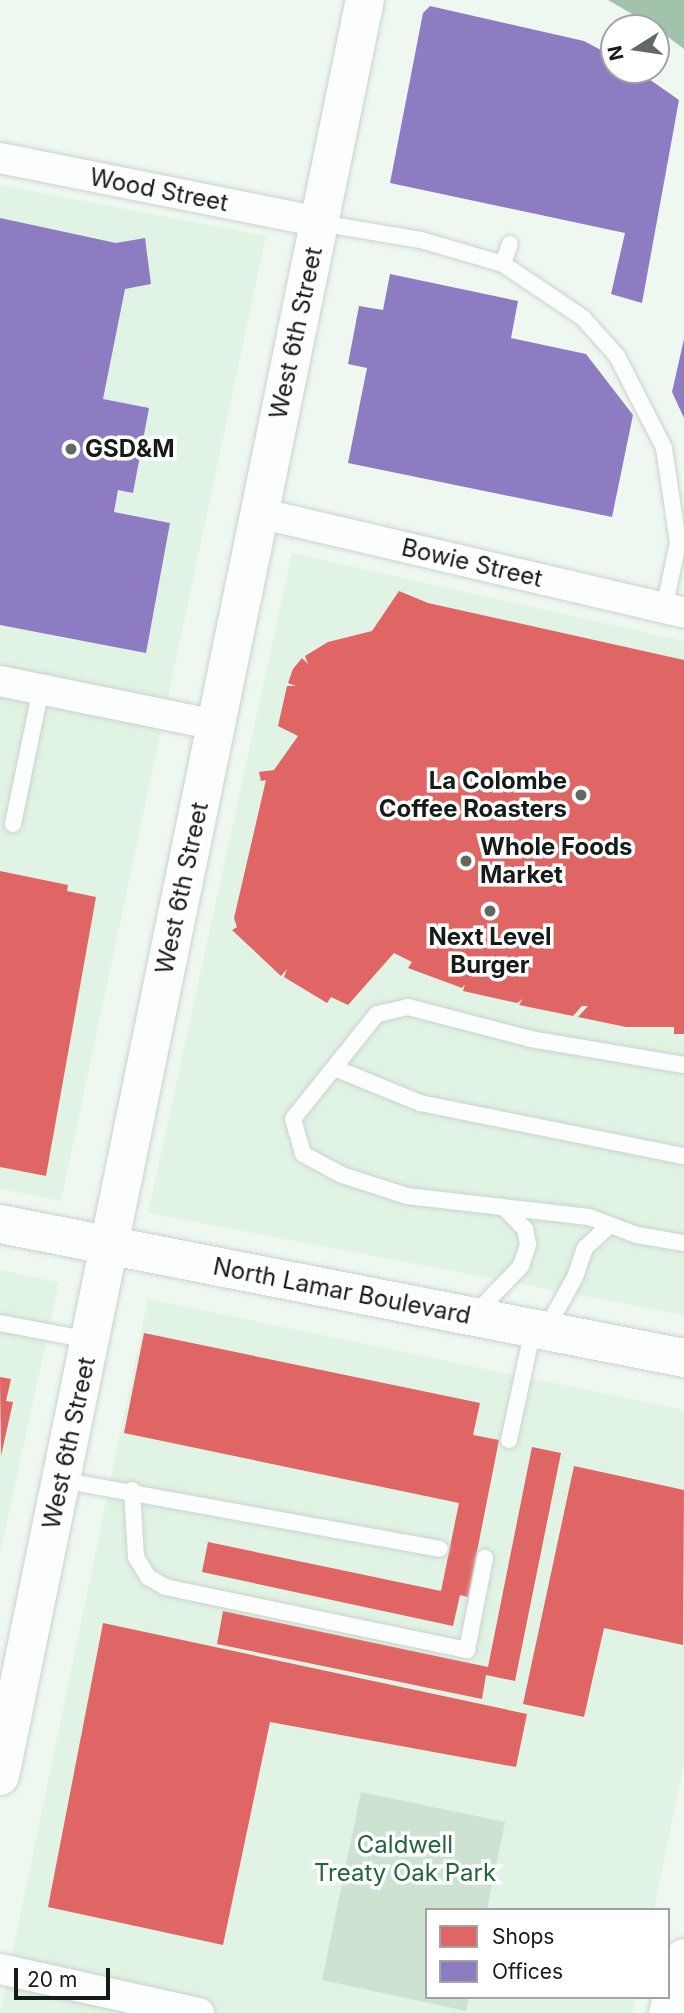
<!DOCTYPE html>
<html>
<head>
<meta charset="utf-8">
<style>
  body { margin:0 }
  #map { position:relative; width:684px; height:2013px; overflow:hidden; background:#eef8f0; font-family:Inter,sans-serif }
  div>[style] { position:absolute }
  .built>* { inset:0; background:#e0f3e4 }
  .green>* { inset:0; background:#cde3d2 }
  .water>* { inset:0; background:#a2c3ab }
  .shops>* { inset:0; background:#e06666 }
  .offices>* { inset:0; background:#8e7cc3 }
  .roads { filter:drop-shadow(0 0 2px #cad3cc) drop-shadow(0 0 2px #cad3cc) }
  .lane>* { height:16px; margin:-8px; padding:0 8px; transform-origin:8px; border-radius:8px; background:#fcfefd }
  .street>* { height:30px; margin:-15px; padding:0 15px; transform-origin:15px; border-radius:15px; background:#fcfefd }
  .secondary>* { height:38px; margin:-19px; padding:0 19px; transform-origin:19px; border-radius:19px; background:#fcfefd }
  .primary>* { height:38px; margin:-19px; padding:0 19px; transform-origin:19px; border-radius:19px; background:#fcfefd }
  .dots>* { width:19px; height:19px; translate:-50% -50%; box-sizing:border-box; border:4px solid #fff; border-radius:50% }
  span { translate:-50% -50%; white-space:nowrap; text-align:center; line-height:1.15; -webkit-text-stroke:7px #fff; paint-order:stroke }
  .street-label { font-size:24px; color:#151c17 }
  .poi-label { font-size:24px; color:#151c17; font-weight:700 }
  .left { translate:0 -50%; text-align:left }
  .right { translate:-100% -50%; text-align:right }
  .park-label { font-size:24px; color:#23653d }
  .legend { position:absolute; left:425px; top:1908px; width:245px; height:91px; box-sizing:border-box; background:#fff; border:2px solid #a1a4a2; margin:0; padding:9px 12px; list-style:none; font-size:21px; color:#151c17 }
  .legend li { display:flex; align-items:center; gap:14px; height:35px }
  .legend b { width:35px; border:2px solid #a1a4a2 }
  .north { position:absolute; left:600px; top:14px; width:70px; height:70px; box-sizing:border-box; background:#fff; border:2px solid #a1a4a2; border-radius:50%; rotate:258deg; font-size:19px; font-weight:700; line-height:28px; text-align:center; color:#151c17 }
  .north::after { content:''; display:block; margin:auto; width:24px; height:32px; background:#616963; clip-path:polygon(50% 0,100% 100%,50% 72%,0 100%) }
  .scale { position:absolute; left:14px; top:1968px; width:96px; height:32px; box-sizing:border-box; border:4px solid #151c17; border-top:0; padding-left:9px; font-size:21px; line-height:24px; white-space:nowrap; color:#151c17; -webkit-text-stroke:5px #fff; paint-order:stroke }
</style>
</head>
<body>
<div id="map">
  <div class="built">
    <div style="clip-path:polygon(0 185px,266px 236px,61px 1201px,0 1189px)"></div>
    <div style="clip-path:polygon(292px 553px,684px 641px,684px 1315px,148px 1213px)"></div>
    <div style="clip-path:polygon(0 1270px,59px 1282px,0 1554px)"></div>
    <div style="clip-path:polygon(148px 1299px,684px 1410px,684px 1763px,654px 1910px,427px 1910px,427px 1997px,636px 1997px,632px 2013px,0 2013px)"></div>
  </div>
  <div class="green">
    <div style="clip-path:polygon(361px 1792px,505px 1822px,487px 1910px,427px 1910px,427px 1997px,469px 1997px,466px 2011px,322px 1980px)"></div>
  </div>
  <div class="water">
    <div style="clip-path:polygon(608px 0,684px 0,684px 49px,656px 28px)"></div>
  </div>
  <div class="shops">
    <div style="clip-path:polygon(399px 591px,428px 603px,684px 660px,684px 1034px,674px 1034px,674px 1027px,626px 1027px,578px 1017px,588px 1006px,582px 1006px,573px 1016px,519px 1005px,523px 999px,517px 1003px,463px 991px,465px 984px,462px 988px,408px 968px,412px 962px,394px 953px,348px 1005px,331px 997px,327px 1003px,284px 977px,287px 969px,281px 976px,232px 930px,237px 927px,234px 918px,266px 780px,261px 781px,259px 772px,274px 770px,298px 736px,278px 726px,287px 686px,296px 686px,288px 683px,293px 669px,302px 658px,308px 664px,305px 656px,328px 642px,372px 631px)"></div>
    <div style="clip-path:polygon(0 871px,68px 885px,67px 891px,96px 897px,46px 1176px,0 1167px)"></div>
    <div style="clip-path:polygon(144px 1333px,480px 1403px,473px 1435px,499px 1440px,468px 1597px,460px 1595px,453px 1626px,202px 1572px,208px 1542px,441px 1591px,459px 1503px,124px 1433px)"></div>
    <div style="clip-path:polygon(0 1377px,11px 1379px,6px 1401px,13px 1402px,1px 1456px)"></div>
    <div style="clip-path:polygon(532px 1447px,561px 1453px,515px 1681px,486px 1675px,482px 1699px,217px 1644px,223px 1611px,488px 1667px)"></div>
    <div style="clip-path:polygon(574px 1466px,684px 1490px,683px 1645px,604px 1628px,584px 1717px,523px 1704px)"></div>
    <div style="clip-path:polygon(103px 1623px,527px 1714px,516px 1767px,270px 1722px,223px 1945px,48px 1907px)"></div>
  </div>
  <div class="offices">
    <div style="clip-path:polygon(430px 6px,584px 41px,614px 57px,614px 70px,636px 70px,679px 100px,642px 303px,611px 294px,625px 233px,390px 183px,423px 13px)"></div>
    <div style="clip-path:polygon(0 218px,116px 243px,145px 238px,151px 284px,125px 289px,103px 399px,149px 408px,133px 493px,118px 490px,114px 512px,170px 523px,146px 653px,0 625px)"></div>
    <div style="clip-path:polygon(390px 274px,518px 301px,511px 338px,586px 354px,633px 415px,612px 517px,348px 463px,367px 368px,348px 364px,359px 306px,383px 310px)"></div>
    <div style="clip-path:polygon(684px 339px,684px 418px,672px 392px)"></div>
  </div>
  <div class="roads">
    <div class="lane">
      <div style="left:320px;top:223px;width:102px;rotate:9.6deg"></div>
      <div style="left:421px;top:240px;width:85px;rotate:16.3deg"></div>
      <div style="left:503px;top:264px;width:97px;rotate:34deg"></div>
      <div style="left:583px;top:318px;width:51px;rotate:48.2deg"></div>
      <div style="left:617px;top:356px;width:103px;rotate:62.9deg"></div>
      <div style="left:664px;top:448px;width:96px;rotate:81.6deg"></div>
      <div style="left:678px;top:543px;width:67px;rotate:102deg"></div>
      <div style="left:503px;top:264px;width:21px;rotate:-71deg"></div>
      <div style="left:13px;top:824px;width:138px;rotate:-78.3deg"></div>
      <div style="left:684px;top:1065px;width:155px;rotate:-170.4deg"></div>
      <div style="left:531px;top:1039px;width:127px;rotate:-165.4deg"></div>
      <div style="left:408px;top:1007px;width:32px;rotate:167deg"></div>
      <div style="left:377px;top:1014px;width:134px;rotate:128.7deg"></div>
      <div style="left:293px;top:1119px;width:36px;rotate:74deg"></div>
      <div style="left:303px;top:1154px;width:44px;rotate:28.3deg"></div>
      <div style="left:342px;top:1175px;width:68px;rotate:17.9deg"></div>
      <div style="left:407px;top:1196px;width:183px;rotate:6.6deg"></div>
      <div style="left:589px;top:1217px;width:51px;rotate:20.6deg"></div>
      <div style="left:637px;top:1235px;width:48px;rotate:9.7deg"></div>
      <div style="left:337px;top:1069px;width:90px;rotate:22.3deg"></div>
      <div style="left:420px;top:1103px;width:269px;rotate:11.4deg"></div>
      <div style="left:474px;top:1315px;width:68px;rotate:-46.2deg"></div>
      <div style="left:521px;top:1266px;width:23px;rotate:-72deg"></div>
      <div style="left:528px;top:1244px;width:15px;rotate:-101deg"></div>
      <div style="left:525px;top:1229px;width:28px;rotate:-134deg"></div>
      <div style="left:0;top:1323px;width:92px;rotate:10.7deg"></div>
      <div style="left:545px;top:1331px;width:62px;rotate:-60.9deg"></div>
      <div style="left:575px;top:1277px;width:31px;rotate:-71deg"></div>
      <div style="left:585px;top:1248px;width:34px;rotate:-43deg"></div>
      <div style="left:509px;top:1440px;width:114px;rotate:-77.8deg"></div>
      <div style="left:61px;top:1480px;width:385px;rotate:10.3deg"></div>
      <div style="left:132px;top:1490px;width:67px;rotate:86.6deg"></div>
      <div style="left:136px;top:1557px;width:23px;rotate:59deg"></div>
      <div style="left:148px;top:1577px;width:20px;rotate:30deg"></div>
      <div style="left:165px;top:1587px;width:309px;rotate:11.8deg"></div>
      <div style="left:467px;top:1650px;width:94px;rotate:-78.9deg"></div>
    </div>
    <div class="street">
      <div style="left:0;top:158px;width:325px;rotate:11.3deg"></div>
      <div style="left:259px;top:513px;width:437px;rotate:13.2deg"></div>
      <div style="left:0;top:681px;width:220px;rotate:11.5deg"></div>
      <div style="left:0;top:1969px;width:204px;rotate:12.5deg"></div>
    </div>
    <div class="secondary">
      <div style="left:0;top:1776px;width:1813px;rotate:-78.39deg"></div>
      <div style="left:668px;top:2013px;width:57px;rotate:-73.8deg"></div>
    </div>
    <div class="primary">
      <div style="left:0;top:1224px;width:697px;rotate:11.08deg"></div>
    </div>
  </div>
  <div class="dots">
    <div style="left:71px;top:449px;background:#616963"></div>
    <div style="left:581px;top:795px;background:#616963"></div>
    <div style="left:466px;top:861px;background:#616963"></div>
    <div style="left:490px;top:911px;background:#616963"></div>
  </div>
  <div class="street-label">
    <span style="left:159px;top:190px;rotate:11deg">Wood Street</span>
    <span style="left:296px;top:333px;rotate:-78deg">West 6th Street</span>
    <span style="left:472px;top:563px;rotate:13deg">Bowie Street</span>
    <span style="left:182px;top:888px;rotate:-78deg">West 6th Street</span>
    <span style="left:342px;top:1291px;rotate:11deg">North Lamar Boulevard</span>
    <span style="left:69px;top:1443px;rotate:-78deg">West 6th Street</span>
  </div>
  <div class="poi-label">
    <span class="left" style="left:85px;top:449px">GSD&amp;M</span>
    <span class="right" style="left:567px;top:795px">La Colombe<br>Coffee Roasters</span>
    <span class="left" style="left:480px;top:861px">Whole Foods<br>Market</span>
    <span style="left:490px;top:951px">Next Level<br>Burger</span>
  </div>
  <div class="park-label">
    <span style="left:405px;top:1859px">Caldwell<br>Treaty Oak Park</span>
  </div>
  <ul class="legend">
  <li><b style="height:19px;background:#e06666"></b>Shops</li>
  <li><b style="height:19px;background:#8e7cc3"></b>Offices</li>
  </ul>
  <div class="north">N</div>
  <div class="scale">20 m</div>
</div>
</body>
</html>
